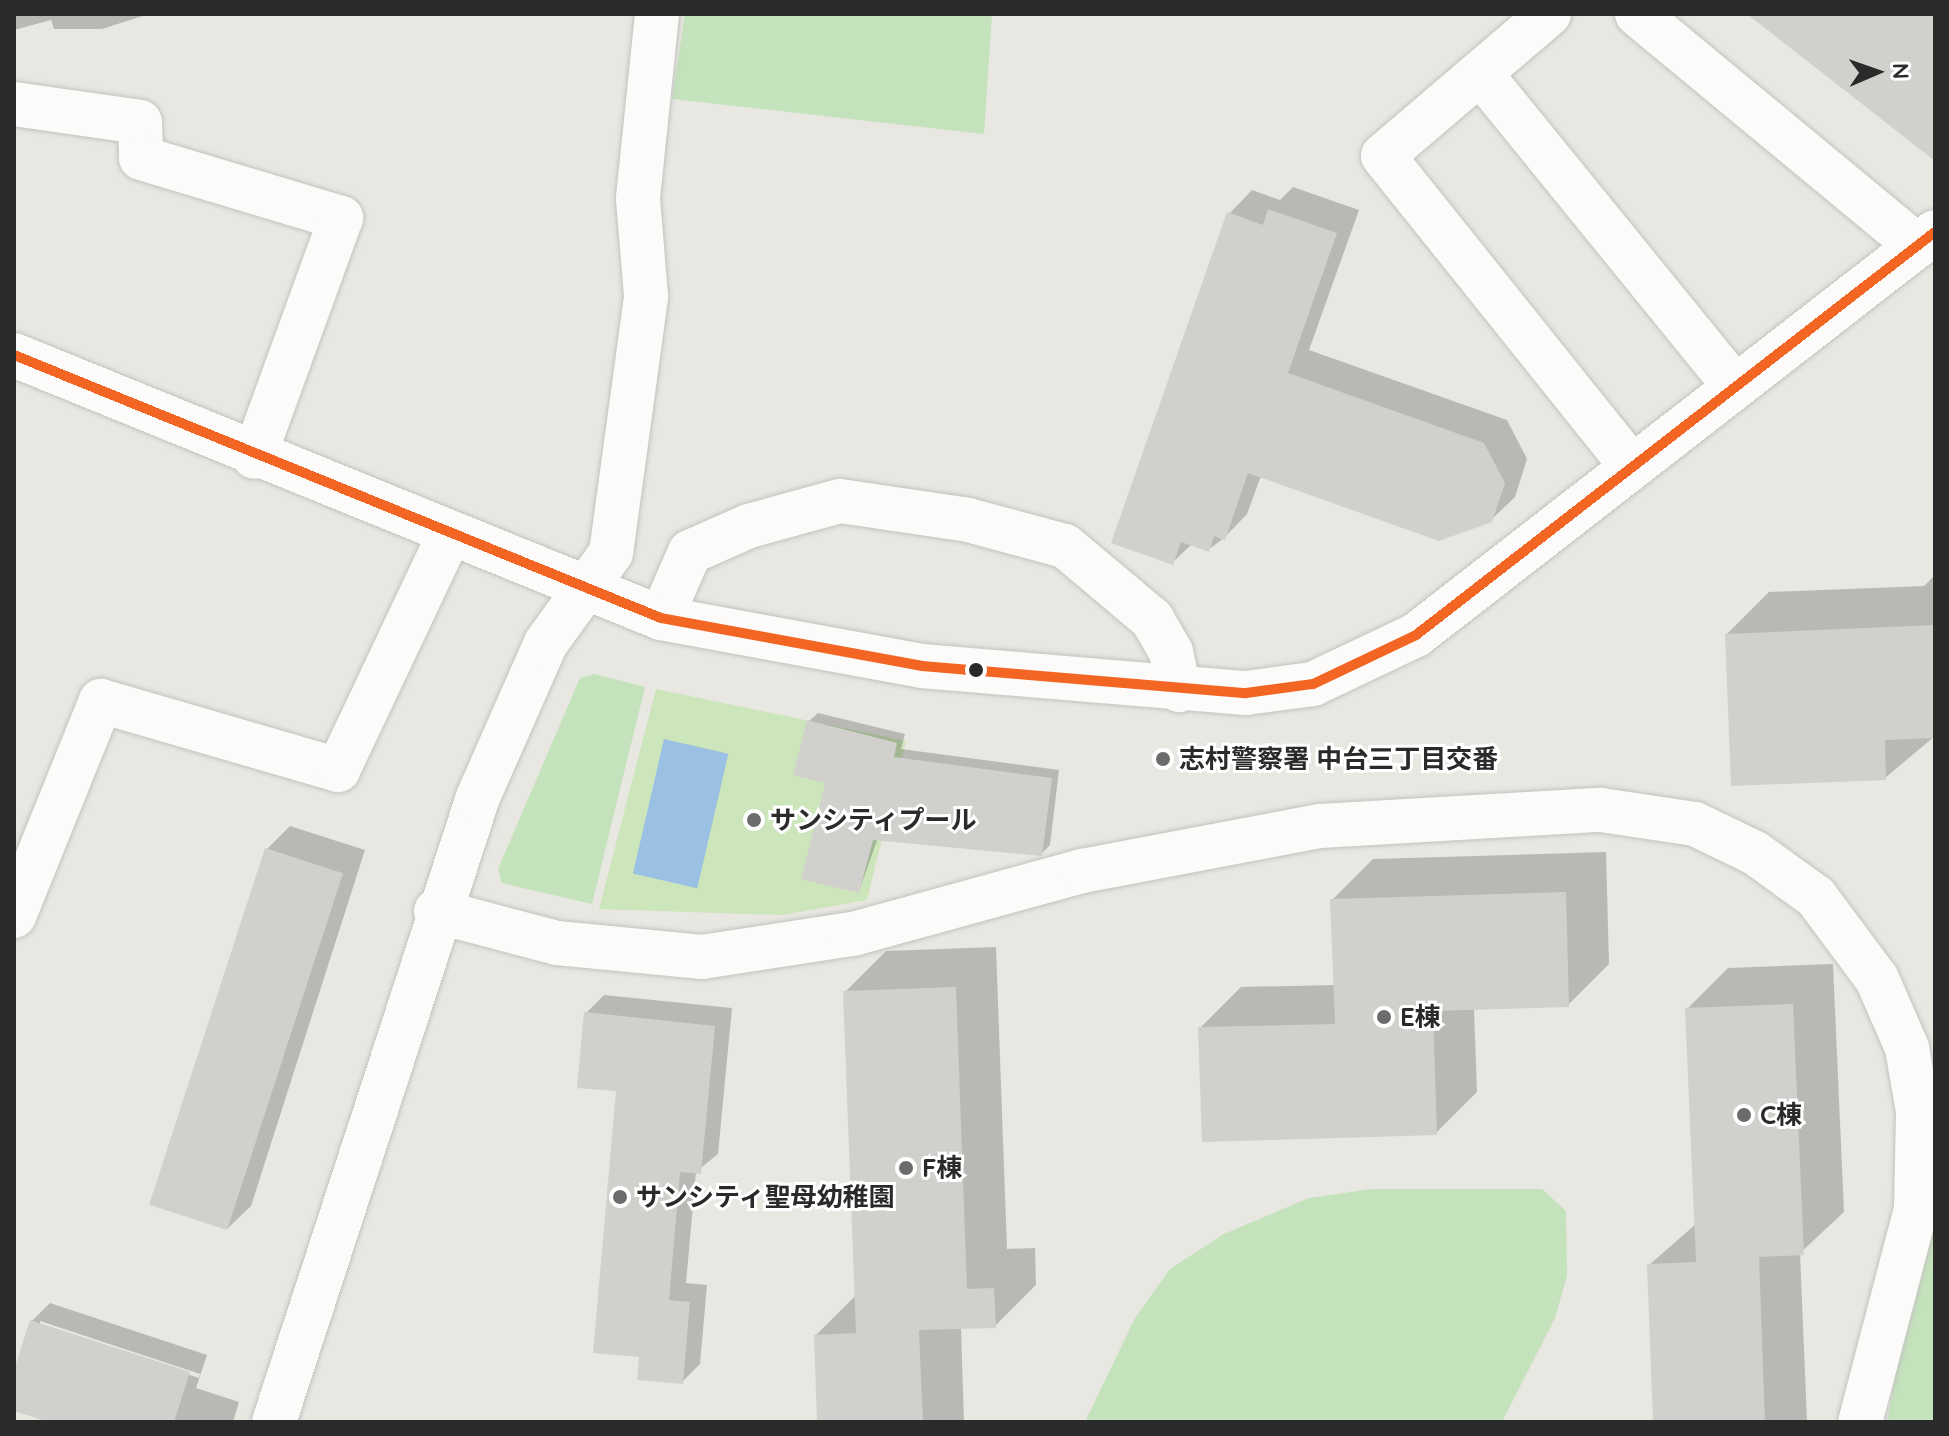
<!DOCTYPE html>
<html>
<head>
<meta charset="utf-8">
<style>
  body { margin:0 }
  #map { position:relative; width:1949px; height:1436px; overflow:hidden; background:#e8e7e1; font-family:Quicksand,"Noto Sans JP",sans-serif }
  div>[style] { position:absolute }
  .green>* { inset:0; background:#c4e2bc }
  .pitch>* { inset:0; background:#cce5ba }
  .water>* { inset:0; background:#9ac0e4; transform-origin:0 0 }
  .shadow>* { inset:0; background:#0003 }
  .building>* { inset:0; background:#d1d0cc; transform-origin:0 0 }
  .roads { filter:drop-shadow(0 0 2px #c2c2c1) drop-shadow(0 0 2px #c2c2c1) }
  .street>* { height:44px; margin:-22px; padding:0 22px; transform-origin:22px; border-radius:22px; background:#fcfbfa }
  .secondary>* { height:44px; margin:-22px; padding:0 22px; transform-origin:22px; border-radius:22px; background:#fcfbfa }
  .bus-1>* { height:10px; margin:-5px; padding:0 5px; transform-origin:5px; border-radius:5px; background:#f26522 }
  .dots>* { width:22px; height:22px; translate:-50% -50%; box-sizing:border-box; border:4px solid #fff; border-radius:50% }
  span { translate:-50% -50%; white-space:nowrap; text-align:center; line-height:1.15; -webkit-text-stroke:6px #fff; paint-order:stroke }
  .poi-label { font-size:26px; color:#2a2a2a; font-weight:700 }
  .left { translate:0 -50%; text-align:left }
  .frame { position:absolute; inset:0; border:16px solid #2a2a2a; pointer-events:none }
  .north { position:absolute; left:1837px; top:32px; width:80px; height:80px; -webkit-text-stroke:6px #fff; paint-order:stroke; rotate:88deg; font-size:22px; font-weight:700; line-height:32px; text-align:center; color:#2a2a2a }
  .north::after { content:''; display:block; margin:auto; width:28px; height:36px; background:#2a2a2a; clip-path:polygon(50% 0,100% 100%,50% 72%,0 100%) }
</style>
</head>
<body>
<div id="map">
  <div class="green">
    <div style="clip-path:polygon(685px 14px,992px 14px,984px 134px,672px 99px)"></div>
    <div style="clip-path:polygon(594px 674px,645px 687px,592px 904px,502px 883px,498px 869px,580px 678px)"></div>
    <div style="clip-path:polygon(1935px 1163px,1935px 1422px,1887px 1422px)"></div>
    <div style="clip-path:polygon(1372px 1189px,1542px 1189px,1566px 1211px,1567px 1276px,1555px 1318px,1502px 1422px,1085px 1422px,1135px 1318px,1170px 1269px,1224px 1234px,1309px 1198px)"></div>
  </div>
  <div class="pitch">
    <div style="clip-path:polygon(656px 689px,906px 741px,867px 900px,783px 915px,599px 909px)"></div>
  </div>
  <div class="water">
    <div style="left:664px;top:739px;width:66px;height:138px;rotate:13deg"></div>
  </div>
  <div class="shadow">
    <div style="clip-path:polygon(14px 14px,149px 14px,102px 29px,54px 29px,51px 20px,14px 30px)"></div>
    <div style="clip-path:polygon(1293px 187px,1359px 210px,1309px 350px,1507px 420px,1527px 459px,1515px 497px,1491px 520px,1261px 476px,1247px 514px,1224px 538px,1208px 550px,1192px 544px,1173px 562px,1229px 214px,1252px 190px,1280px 200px)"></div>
    <div style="clip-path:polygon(1935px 575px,1935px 736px,1885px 778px,1727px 634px,1769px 592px,1924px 586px)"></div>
    <div style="clip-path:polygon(818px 713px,905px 734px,901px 749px,1059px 770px,1050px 845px,1041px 854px,878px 838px,859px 891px,809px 721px)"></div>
    <div style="clip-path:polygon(290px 826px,365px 850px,251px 1206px,227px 1229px,267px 849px)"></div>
    <div style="clip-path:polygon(1606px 852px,1609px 964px,1568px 1005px,1474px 1008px,1477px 1092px,1436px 1133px,1200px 1028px,1241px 987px,1335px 985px,1332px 900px,1373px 859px)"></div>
    <div style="clip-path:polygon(996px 947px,1007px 1249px,1035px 1248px,1036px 1285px,995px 1326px,961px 1327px,964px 1422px,819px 1422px,816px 1335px,857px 1294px,845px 992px,886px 951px)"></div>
    <div style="clip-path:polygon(1833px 964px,1844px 1212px,1800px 1253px,1807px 1422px,1655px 1422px,1649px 1265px,1696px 1224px,1687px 1009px,1728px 968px)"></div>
    <div style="clip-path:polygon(604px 995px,732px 1008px,718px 1154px,696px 1172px,686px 1283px,707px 1285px,700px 1364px,682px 1382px,642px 1355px,618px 1090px,586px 1013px)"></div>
    <div style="clip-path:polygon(evenodd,50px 1303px,207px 1355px,196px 1388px,239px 1402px,233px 1422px,55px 1422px,14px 1409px,14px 1376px,32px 1321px,50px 1303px,40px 1321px,200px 1374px,199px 1378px,40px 1326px,40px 1321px)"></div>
  </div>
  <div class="building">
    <div style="clip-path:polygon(1747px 14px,1935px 14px,1935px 161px)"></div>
    <div style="clip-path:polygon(1268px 209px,1337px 233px,1288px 373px,1484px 443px,1505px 483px,1492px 522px,1439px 541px,1248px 473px,1225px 540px,1214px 536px,1209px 552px,1181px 542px,1173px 565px,1111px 543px,1227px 212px,1263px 225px)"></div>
    <div style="clip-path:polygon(1935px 625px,1935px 738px,1885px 740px,1886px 780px,1731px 786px,1725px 634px)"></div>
    <div style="clip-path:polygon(807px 720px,897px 743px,894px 757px,1052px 778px,1042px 856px,873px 840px,859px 893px,801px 879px,825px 783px,793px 775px)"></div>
    <div style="left:265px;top:848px;width:82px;height:375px;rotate:18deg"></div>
    <div style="clip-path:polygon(1566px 892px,1569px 1007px,1433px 1011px,1437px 1135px,1202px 1142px,1198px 1027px,1335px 1024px,1330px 899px)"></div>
    <div style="clip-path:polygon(956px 987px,967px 1289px,994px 1288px,996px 1328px,919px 1330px,923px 1422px,817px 1422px,814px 1335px,856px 1333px,843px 991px)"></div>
    <div style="clip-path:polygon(1793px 1004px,1804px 1255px,1759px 1257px,1765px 1422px,1653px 1422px,1647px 1264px,1696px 1262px,1685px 1008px)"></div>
    <div style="clip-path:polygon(584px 1012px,715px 1026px,701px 1174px,680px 1172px,669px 1300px,690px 1302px,683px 1384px,637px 1380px,639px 1357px,593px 1353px,616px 1091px,577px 1088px)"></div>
    <div style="clip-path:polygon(30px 1320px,190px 1372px,174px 1422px,49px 1422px,14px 1411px,14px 1370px)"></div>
  </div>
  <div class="roads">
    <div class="street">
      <div style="left:1549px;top:14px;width:218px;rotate:139.5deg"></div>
      <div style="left:1383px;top:156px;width:398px;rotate:51.3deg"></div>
      <div style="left:1637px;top:14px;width:364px;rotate:39.6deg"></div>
      <div style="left:1480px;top:73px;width:403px;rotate:50.9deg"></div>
      <div style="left:14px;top:104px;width:127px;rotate:8.1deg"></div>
      <div style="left:140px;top:122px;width:36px;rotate:88deg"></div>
      <div style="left:141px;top:158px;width:209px;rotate:16.7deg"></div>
      <div style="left:341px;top:218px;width:254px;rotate:110deg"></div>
      <div style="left:661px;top:618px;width:72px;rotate:-66.3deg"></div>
      <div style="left:690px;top:552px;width:64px;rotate:-23.8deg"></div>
      <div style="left:749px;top:526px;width:94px;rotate:-15.4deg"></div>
      <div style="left:840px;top:501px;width:129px;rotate:8.4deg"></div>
      <div style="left:968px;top:520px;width:100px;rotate:15deg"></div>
      <div style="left:1065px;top:546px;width:114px;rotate:40deg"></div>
      <div style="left:1152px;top:619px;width:38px;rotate:60deg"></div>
      <div style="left:1171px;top:652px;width:39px;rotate:78deg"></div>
      <div style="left:436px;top:911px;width:125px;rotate:14.8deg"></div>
      <div style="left:557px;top:943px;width:146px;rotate:5.5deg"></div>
      <div style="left:702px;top:957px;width:153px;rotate:-8.7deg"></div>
      <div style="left:853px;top:934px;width:238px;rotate:-15.4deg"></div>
      <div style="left:1082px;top:871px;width:242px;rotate:-10.7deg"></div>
      <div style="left:1320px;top:826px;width:281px;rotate:-3.3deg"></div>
      <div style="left:1601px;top:810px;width:95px;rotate:8.5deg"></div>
      <div style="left:1695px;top:824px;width:67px;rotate:25.8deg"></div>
      <div style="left:1755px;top:853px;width:75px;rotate:35.8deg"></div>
      <div style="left:1816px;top:897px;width:102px;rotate:53.4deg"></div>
      <div style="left:1877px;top:979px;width:75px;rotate:66.5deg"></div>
      <div style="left:1907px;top:1048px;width:65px;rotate:80.2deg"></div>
      <div style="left:1918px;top:1112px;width:97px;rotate:91.2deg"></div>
      <div style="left:1916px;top:1209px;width:220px;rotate:104.7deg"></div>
      <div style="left:14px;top:916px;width:232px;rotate:-68deg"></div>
      <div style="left:101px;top:701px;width:247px;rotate:16.2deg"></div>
      <div style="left:338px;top:770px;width:260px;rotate:-64.7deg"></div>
      <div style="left:274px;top:1422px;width:657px;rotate:-71.92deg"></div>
      <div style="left:478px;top:797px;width:168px;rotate:-66.2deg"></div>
      <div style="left:546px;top:643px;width:111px;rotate:-54.2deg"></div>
      <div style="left:611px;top:553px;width:259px;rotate:-82.2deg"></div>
      <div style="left:646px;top:296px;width:98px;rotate:-94.7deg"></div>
      <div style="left:638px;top:198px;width:185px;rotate:-84.1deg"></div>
    </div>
    <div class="secondary">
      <div style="left:14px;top:355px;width:698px;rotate:22.12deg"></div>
      <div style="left:661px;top:618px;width:265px;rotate:10.4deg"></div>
      <div style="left:922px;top:666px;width:325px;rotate:4.8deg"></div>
      <div style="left:1246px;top:693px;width:68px;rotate:-7.7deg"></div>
      <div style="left:1313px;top:684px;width:114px;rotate:-25.4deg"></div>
      <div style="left:1416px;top:635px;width:657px;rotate:-37.83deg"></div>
    </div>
  </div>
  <div class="bus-1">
    <div style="left:14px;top:355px;width:698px;rotate:22.12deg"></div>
    <div style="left:661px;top:618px;width:265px;rotate:10.4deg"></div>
    <div style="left:922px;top:666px;width:325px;rotate:4.8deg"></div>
    <div style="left:1246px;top:693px;width:68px;rotate:-7.7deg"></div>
    <div style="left:1313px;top:684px;width:114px;rotate:-25.4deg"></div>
    <div style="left:1416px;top:635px;width:657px;rotate:-37.83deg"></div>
  </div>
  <div class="dots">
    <div style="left:976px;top:670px;background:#2a2a2a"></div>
    <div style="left:1163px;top:759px;background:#6c6c6a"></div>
    <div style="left:754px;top:820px;background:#6c6c6a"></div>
    <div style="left:1384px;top:1017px;background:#6c6c6a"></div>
    <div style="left:1744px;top:1115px;background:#6c6c6a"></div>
    <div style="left:906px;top:1168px;background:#6c6c6a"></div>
    <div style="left:620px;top:1197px;background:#6c6c6a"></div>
  </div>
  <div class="poi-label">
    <span class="left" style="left:1179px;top:759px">志村警察署 中台三丁目交番</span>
    <span class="left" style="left:770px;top:820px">サンシティプール</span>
    <span class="left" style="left:1400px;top:1017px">E棟</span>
    <span class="left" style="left:1760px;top:1115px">C棟</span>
    <span class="left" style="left:922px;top:1168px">F棟</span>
    <span class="left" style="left:636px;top:1197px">サンシティ聖母幼稚園</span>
  </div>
  <div class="frame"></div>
  <div class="north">N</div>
</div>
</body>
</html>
